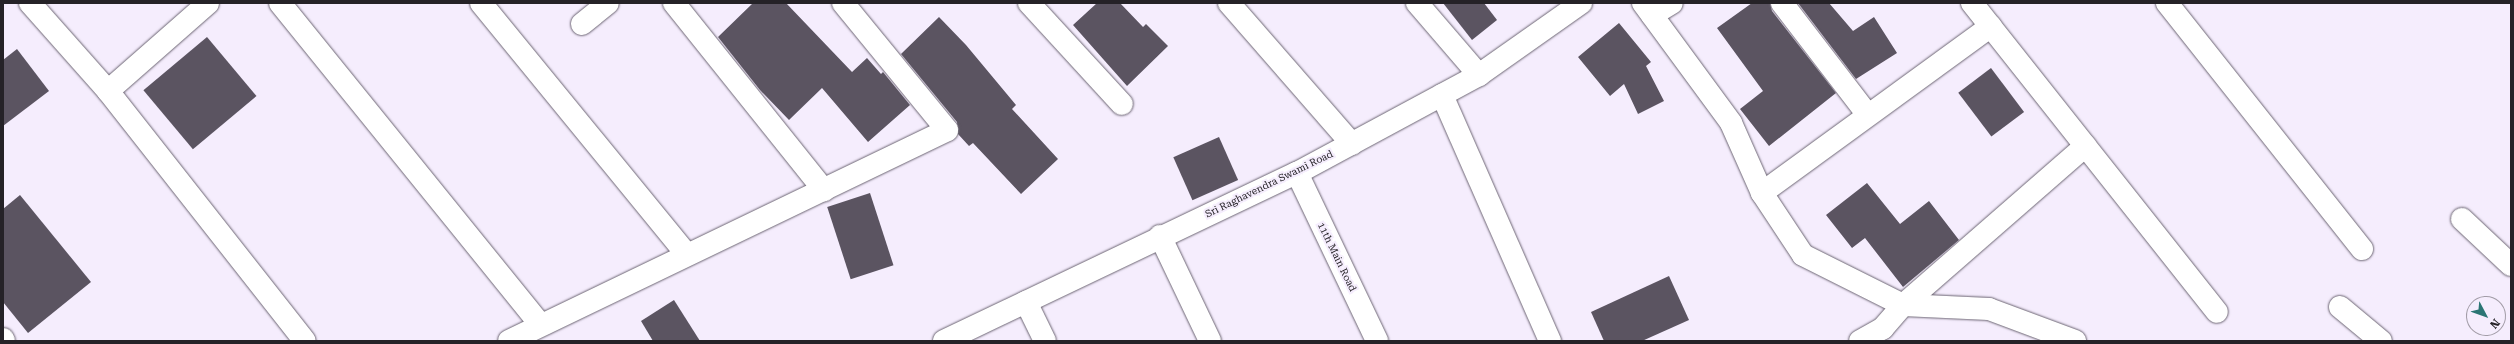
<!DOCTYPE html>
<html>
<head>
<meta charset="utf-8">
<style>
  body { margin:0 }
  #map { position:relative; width:2514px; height:344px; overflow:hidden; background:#f5edfd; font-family:"Roboto Serif",serif }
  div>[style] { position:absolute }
  .building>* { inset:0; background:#5b5461; transform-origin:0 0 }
  .roads { filter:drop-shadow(0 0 1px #6c6573) drop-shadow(0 0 1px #6c6573) }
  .minor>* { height:22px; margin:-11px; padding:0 11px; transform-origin:11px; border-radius:11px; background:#fff }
  .tertiary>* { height:22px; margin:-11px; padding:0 11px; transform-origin:11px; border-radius:11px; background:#fff }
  span { translate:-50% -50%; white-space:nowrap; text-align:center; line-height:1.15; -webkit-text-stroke:4px #f5edfd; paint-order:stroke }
  .street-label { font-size:10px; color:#252227 }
  .frame { position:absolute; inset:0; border:4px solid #252227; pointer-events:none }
  .north { position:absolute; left:2466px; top:296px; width:40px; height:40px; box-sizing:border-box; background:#f5edfd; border:1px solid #a29ca7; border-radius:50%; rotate:131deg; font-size:11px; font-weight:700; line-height:16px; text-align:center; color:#252227 }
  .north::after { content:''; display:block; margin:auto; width:14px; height:18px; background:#2b7574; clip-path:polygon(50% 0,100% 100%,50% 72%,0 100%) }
</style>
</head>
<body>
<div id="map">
  <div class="building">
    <div style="clip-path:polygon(753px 3px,786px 3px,852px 72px,867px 58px,881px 74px,883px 72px,910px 105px,868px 142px,822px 88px,789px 120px,760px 90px,718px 37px)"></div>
    <div style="clip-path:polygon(1097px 3px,1120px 3px,1143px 27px,1146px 24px,1168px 46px,1127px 86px,1073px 25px)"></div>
    <div style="clip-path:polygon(1443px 3px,1484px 3px,1497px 20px,1472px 40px)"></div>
    <div style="clip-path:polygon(1752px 3px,1770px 3px,1772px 11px,1836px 93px,1769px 146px,1740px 109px,1763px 91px,1717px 28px)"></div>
    <div style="clip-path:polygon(1798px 3px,1829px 3px,1853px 31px,1874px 17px,1897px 53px,1856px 79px)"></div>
    <div style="clip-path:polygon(939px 17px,966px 45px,1016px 105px,1012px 109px,1058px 159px,1021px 194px,973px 143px,969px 146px,958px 134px,957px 122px,901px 54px)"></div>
    <div style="clip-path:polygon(1619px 23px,1651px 62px,1646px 66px,1664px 101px,1638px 114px,1624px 84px,1610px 96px,1578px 57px)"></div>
    <div style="left:207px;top:37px;width:77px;height:83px;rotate:50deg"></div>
    <div style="clip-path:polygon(17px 49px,49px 91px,3px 126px,3px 60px)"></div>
    <div style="left:1991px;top:68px;width:55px;height:41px;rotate:53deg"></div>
    <div style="left:1219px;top:137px;width:47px;height:50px;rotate:66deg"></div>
    <div style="clip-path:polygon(1867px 183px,1900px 224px,1929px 201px,1959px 240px,1903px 287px,1865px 238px,1852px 248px,1826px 215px)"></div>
    <div style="left:870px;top:193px;width:76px;height:45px;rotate:72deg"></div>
    <div style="clip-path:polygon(20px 195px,91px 282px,28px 333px,3px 302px,3px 209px)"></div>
    <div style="clip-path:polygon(1669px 276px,1689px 320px,1642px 341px,1604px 341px,1591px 312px)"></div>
    <div style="clip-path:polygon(674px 300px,700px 341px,653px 341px,641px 321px)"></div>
  </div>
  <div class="roads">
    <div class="minor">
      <div style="left:30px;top:3px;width:118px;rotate:48.4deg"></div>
      <div style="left:108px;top:91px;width:318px;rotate:51.8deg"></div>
      <div style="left:280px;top:3px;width:414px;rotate:51deg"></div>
      <div style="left:481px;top:3px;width:325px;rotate:50.7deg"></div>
      <div style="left:674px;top:3px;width:240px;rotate:51.3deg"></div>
      <div style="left:1029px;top:3px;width:137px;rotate:47.4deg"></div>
      <div style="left:1229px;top:3px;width:187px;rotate:48.9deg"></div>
      <div style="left:1417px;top:3px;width:95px;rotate:49.3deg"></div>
      <div style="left:1643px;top:3px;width:149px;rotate:53.7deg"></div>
      <div style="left:1731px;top:123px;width:77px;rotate:66.1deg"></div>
      <div style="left:1762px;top:193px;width:74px;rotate:56.5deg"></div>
      <div style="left:1803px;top:255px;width:112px;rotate:26.6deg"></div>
      <div style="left:1903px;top:305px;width:86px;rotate:2.7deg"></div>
      <div style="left:1989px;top:309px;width:92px;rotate:20.4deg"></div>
      <div style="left:1782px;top:3px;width:141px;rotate:52.5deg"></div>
      <div style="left:1972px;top:3px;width:394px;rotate:51.6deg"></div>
      <div style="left:2167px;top:3px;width:314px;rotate:51.6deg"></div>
      <div style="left:582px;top:24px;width:33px;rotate:-39deg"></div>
      <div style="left:108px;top:91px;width:133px;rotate:-41.3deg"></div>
      <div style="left:1442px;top:95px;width:269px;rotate:66.3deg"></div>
      <div style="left:1297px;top:173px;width:186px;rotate:64.5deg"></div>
      <div style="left:1762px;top:193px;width:283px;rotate:-36.1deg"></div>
      <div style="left:2462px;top:219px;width:67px;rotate:43.2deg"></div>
      <div style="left:1160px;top:236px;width:116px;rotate:64.5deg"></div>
      <div style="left:1026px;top:302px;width:43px;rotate:64deg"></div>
      <div style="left:2340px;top:307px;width:53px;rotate:39.7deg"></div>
      <div style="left:3px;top:339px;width:2px;rotate:63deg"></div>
      <div style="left:509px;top:341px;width:486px;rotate:-25.7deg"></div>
      <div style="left:947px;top:130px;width:164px;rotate:-129.3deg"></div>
      <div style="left:1860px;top:341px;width:26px;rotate:-29deg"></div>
      <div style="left:1883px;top:328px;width:30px;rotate:-49deg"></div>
      <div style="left:1903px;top:305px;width:242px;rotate:-41.1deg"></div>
    </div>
    <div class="tertiary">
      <div style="left:1652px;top:15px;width:23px;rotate:-31deg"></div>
      <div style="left:944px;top:341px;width:391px;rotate:-25.5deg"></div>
      <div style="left:1297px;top:173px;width:207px;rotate:-28.3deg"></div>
      <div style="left:1479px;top:75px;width:125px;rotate:-35.2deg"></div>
    </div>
  </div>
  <div class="street-label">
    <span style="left:1269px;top:184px;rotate:-26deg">Sri Raghavendra Swami Road</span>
    <span style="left:1337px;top:257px;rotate:64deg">11th Main Road</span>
  </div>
  <div class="frame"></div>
  <div class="north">N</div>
</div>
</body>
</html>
